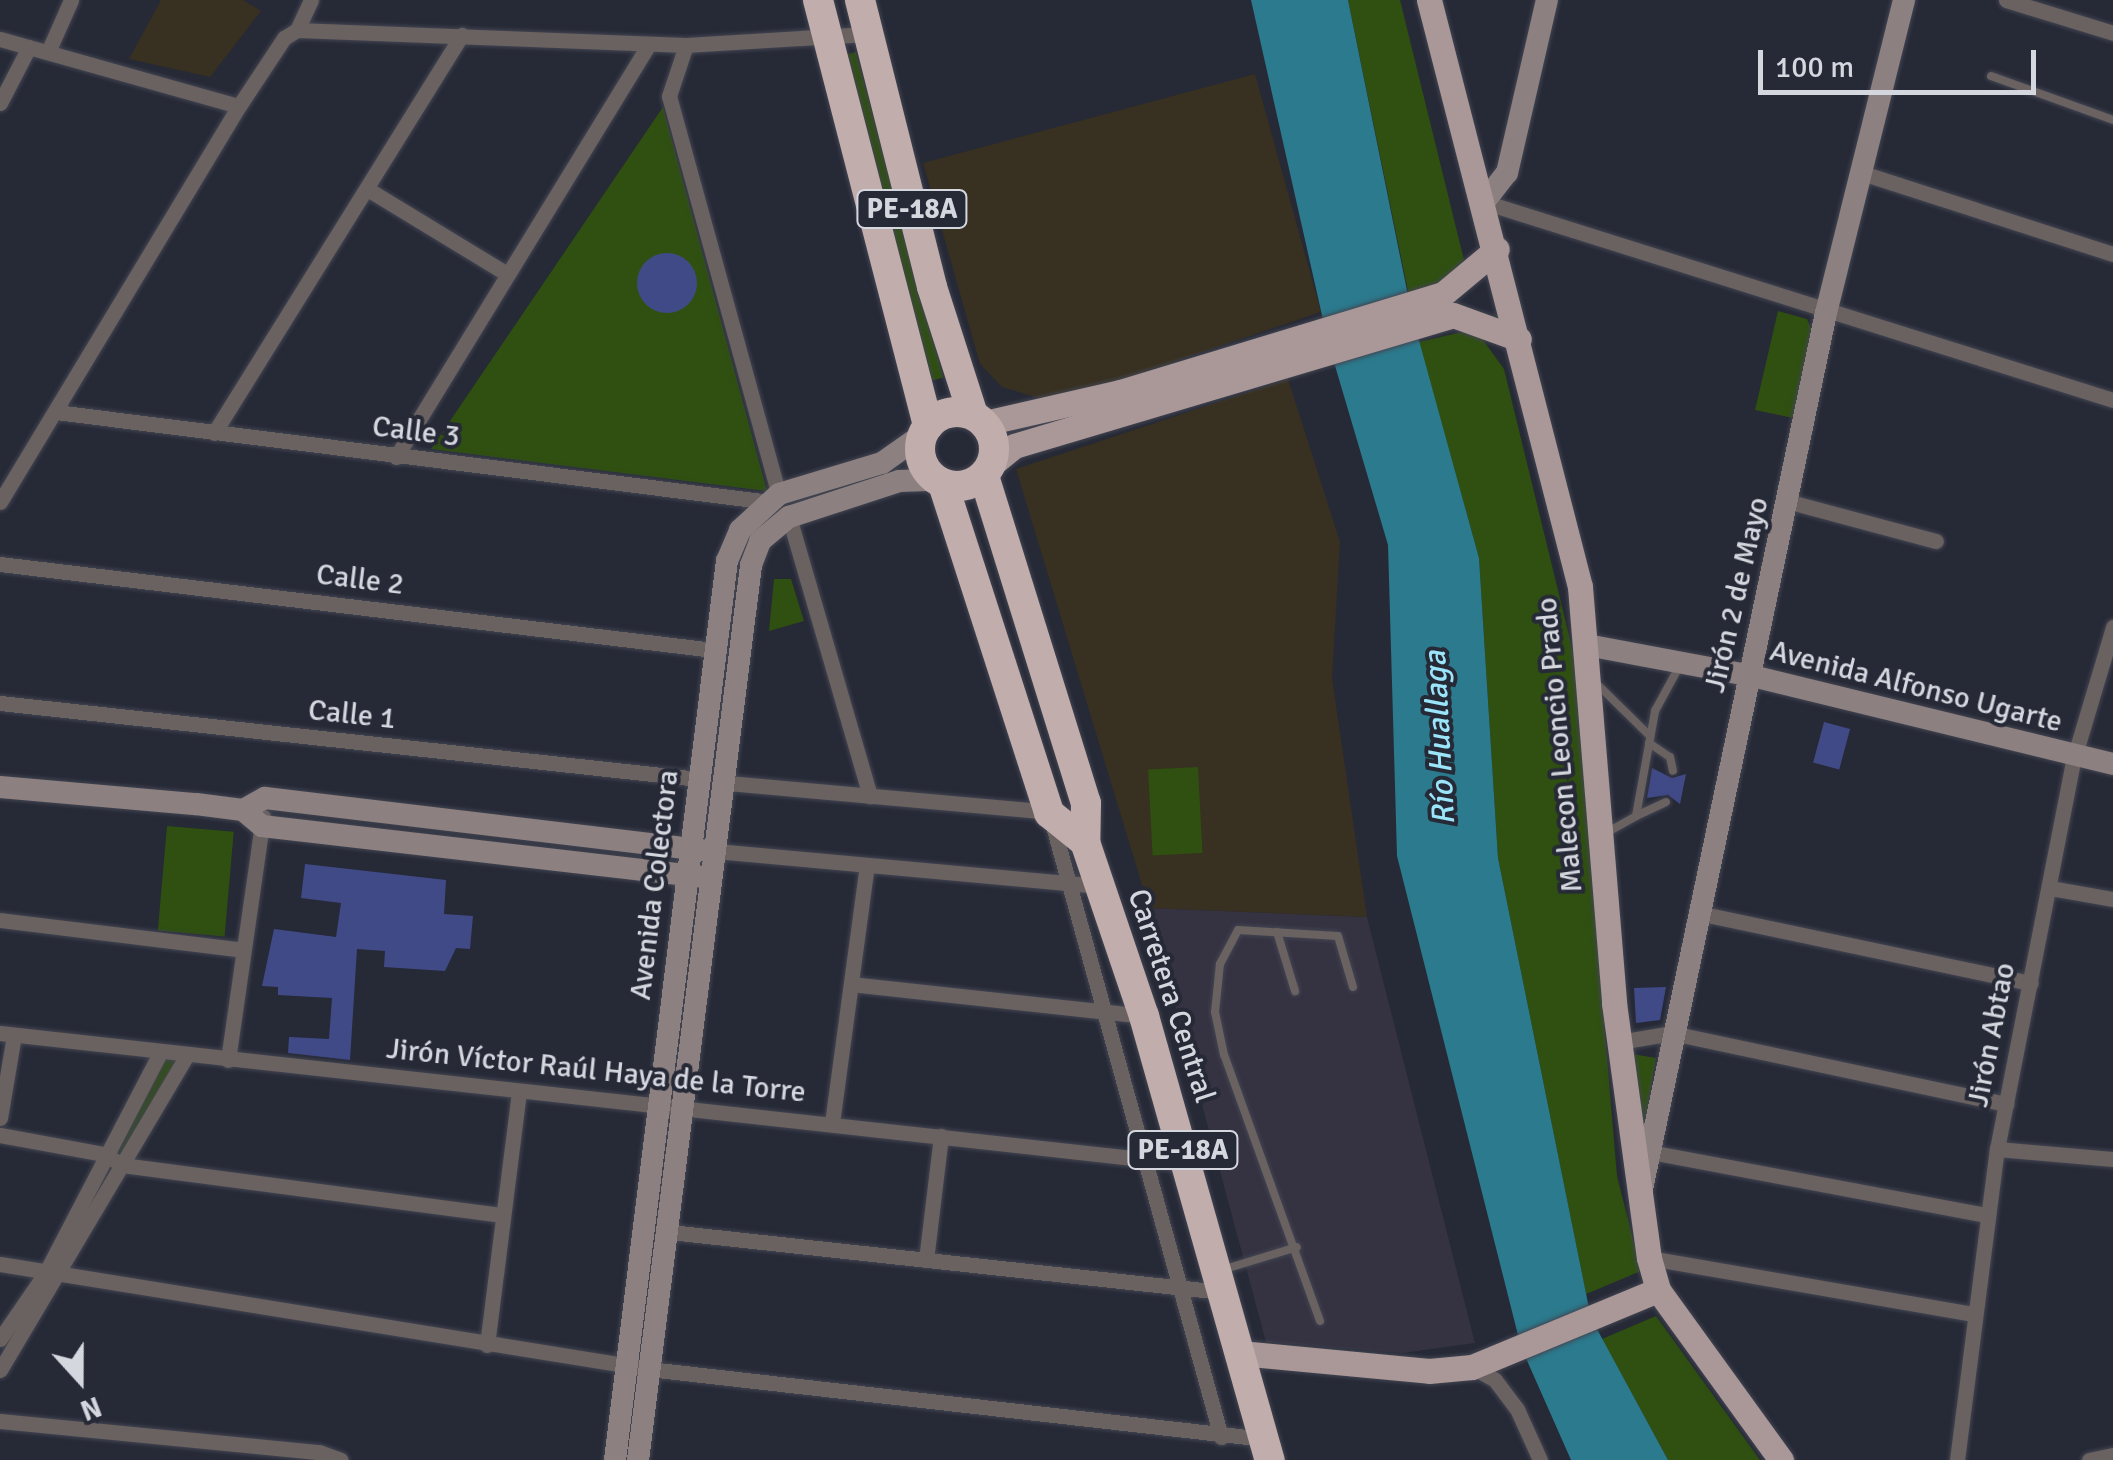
<!DOCTYPE html>
<html>
<head>
<meta charset="utf-8">
<style>
  body { margin:0 }
  #map { position:relative; width:2113px; height:1460px; overflow:hidden; background:#262936; font-family:Signika,sans-serif }
  div>[style] { position:absolute }
  .industrial>* { inset:0; background:#353242 }
  .education>* { inset:0; background:#383020 }
  .green>* { inset:0; background:#2f5010; transform-origin:0 0 }
  .water>* { inset:0; background:#2b7a8d }
  .building>* { inset:0; background:#404a87; transform-origin:0 0 }
  .round { border-radius:50% }
  .roads { filter:drop-shadow(0 0 2px #424551) drop-shadow(0 0 2px #424551) }
  .lane>* { height:8px; margin:-4px; padding:0 4px; transform-origin:4px; border-radius:4px; background:#6a6161 }
  .street>* { height:15px; margin:-7.5px; padding:0 7.5px; transform-origin:7.5px; border-radius:7.5px; background:#6a6161 }
  .secondary>* { height:22px; margin:-11px; padding:0 11px; transform-origin:11px; border-radius:11px; background:#8d8080 }
  .primary>* { height:25px; margin:-12.5px; padding:0 12.5px; transform-origin:12.5px; border-radius:12.5px; background:#a99897 }
  .highway>* { height:30px; margin:-15px; padding:0 15px; transform-origin:15px; border-radius:15px; background:#c2adad }
  .highway>.ring { margin:-15px; padding:0; box-sizing:content-box; background:none; border:30px solid #c2adad; border-radius:50% }
  span { translate:-50% -50%; white-space:nowrap; text-align:center; line-height:1.15; -webkit-text-stroke:8px #262936; paint-order:stroke }
  .shield-label span { padding:2px 8px; background:#262936; border:2px solid; border-radius:8px; -webkit-text-stroke-width:0 }
  .shield-label { font-size:28px; color:#d5d7df; font-weight:700 }
  .street-label { font-size:30px; color:#d5d7df }
  .water-label { font-size:32px; color:#9be5fa; font-style:italic }
  .north { position:absolute; left:30px; top:1330px; width:100px; height:100px; -webkit-text-stroke:8px #262936; paint-order:stroke; rotate:159deg; font-size:28px; font-weight:700; line-height:40px; text-align:center; color:#d5d7df }
  .north::after { content:''; display:block; margin:auto; width:35px; height:45px; background:#d5d7df; clip-path:polygon(50% 0,100% 100%,50% 72%,0 100%) }
  .scale { position:absolute; left:1758px; top:50px; width:278px; height:45px; box-sizing:border-box; border:5px solid #d5d7df; border-top:0; padding-left:12px; font-size:30px; line-height:35px; white-space:nowrap; color:#d5d7df; -webkit-text-stroke:8px #262936; paint-order:stroke }
</style>
</head>
<body>
<div id="map">
  <div class="industrial">
    <div style="clip-path:polygon(1149px 908px,1367px 917px,1475px 1343px,1403px 1353px,1266px 1342px)"></div>
  </div>
  <div class="education">
    <div style="clip-path:polygon(161px 0,243px 0,261px 11px,210px 77px,129px 59px)"></div>
    <div style="clip-path:polygon(1255px 74px,1321px 312px,1088px 391px,1045px 400px,1002px 387px,980px 364px,923px 163px)"></div>
    <div style="clip-path:polygon(1288px 379px,1340px 542px,1332px 678px,1367px 917px,1149px 908px,1016px 469px)"></div>
  </div>
  <div class="green">
    <div style="clip-path:polygon(1348px 0,1400px 0,1464px 260px,1445px 283px,1409px 296px)"></div>
    <div style="left:856px;top:52px;width:337px;height:14px;rotate:75deg"></div>
    <div style="clip-path:polygon(663px 107px,767px 491px,431px 449px)"></div>
    <div style="clip-path:polygon(1778px 311px,1807px 319px,1813px 333px,1793px 418px,1755px 410px)"></div>
    <div style="clip-path:polygon(1475px 329px,1504px 369px,1573px 652px,1617px 1176px,1641px 1271px,1586px 1294px,1498px 858px,1479px 558px,1419px 342px)"></div>
    <div style="clip-path:polygon(774px 579px,791px 579px,804px 621px,769px 631px)"></div>
    <div style="left:1198px;top:767px;width:86px;height:50px;rotate:87deg"></div>
    <div style="left:167px;top:826px;width:67px;height:105px;rotate:5deg"></div>
    <div style="clip-path:polygon(1632px 1054px,1656px 1058px,1643px 1135px)"></div>
    <div style="clip-path:polygon(156px 1056px,184px 1060px,125px 1158px,100px 1152px)"></div>
    <div style="clip-path:polygon(1656px 1316px,1760px 1460px,1668px 1460px,1602px 1339px)"></div>
  </div>
  <div class="water">
    <div style="clip-path:polygon(1251px 0,1348px 0,1412px 315px,1479px 558px,1498px 858px,1591px 1318px,1668px 1460px,1571px 1460px,1521px 1347px,1397px 856px,1388px 545px,1328px 342px)"></div>
  </div>
  <div class="building">
    <div class="round" style="left:637px;top:253px;width:60px;height:60px"></div>
    <div style="left:1824px;top:722px;width:27px;height:42px;rotate:15deg"></div>
    <div style="clip-path:polygon(1652px 768px,1672px 778px,1686px 774px,1680px 804px,1668px 795px,1647px 798px)"></div>
    <div style="clip-path:polygon(305px 864px,446px 880px,444px 914px,473px 916px,470px 949px,456px 948px,445px 971px,384px 967px,385px 951px,357px 949px,350px 1060px,288px 1053px,289px 1037px,329px 1039px,332px 998px,278px 995px,278px 987px,262px 986px,274px 929px,336px 937px,341px 903px,301px 898px)"></div>
    <div style="clip-path:polygon(1666px 987px,1660px 1020px,1636px 1023px,1634px 988px)"></div>
  </div>
  <div class="roads">
    <div class="lane">
      <div style="left:1991px;top:76px;width:130px;rotate:19.8deg"></div>
      <div style="left:1596px;top:683px;width:76px;rotate:44.5deg"></div>
      <div style="left:1649px;top:743px;width:25px;rotate:34deg"></div>
      <div style="left:1670px;top:757px;width:14px;rotate:78deg"></div>
      <div style="left:1636px;top:816px;width:33px;rotate:-25deg"></div>
      <div style="left:1604px;top:834px;width:37px;rotate:-29deg"></div>
      <div style="left:1636px;top:816px;width:107px;rotate:-79.7deg"></div>
      <div style="left:1655px;top:711px;width:52px;rotate:-61.5deg"></div>
      <div style="left:1277px;top:932px;width:62px;rotate:73deg"></div>
      <div style="left:1225px;top:1269px;width:75px;rotate:-17deg"></div>
      <div style="left:1320px;top:1321px;width:283px;rotate:-109.8deg"></div>
      <div style="left:1224px;top:1055px;width:44px;rotate:-101.8deg"></div>
      <div style="left:1215px;top:1012px;width:48px;rotate:-84.1deg"></div>
      <div style="left:1220px;top:964px;width:38px;rotate:-62deg"></div>
      <div style="left:1238px;top:930px;width:100px;rotate:3.4deg"></div>
      <div style="left:1338px;top:936px;width:53px;rotate:73.6deg"></div>
    </div>
    <div class="street">
      <div style="left:2006px;top:0;width:112px;rotate:17.1deg"></div>
      <div style="left:297px;top:30px;width:33px;rotate:-65deg"></div>
      <div style="left:0;top:39px;width:248px;rotate:15.7deg"></div>
      <div style="left:686px;top:45px;width:54px;rotate:108.4deg"></div>
      <div style="left:669px;top:96px;width:413px;rotate:74.6deg"></div>
      <div style="left:48px;top:52px;width:57px;rotate:-66.1deg"></div>
      <div style="left:0;top:103px;width:63px;rotate:-62.6deg"></div>
      <div style="left:1862px;top:173px;width:264px;rotate:17.9deg"></div>
      <div style="left:369px;top:190px;width:162px;rotate:31.3deg"></div>
      <div style="left:1484px;top:202px;width:659px;rotate:17.47deg"></div>
      <div style="left:56px;top:412px;width:719px;rotate:7.19deg"></div>
      <div style="left:214px;top:433px;width:469px;rotate:-58.1deg"></div>
      <div style="left:396px;top:457px;width:483px;rotate:-58.5deg"></div>
      <div style="left:0;top:502px;width:463px;rotate:-58.9deg"></div>
      <div style="left:239px;top:106px;width:82px;rotate:-56.5deg"></div>
      <div style="left:284px;top:38px;width:15px;rotate:-32deg"></div>
      <div style="left:297px;top:30px;width:389px;rotate:2.2deg"></div>
      <div style="left:686px;top:45px;width:182px;rotate:-3.5deg"></div>
      <div style="left:1790px;top:502px;width:151px;rotate:15deg"></div>
      <div style="left:789px;top:517px;width:291px;rotate:73.8deg"></div>
      <div style="left:0;top:564px;width:719px;rotate:6.87deg"></div>
      <div style="left:0;top:703px;width:702px;rotate:6.21deg"></div>
      <div style="left:727px;top:783px;width:327px;rotate:5.1deg"></div>
      <div style="left:1052px;top:822px;width:638px;rotate:74.63deg"></div>
      <div style="left:715px;top:851px;width:387px;rotate:5.2deg"></div>
      <div style="left:2050px;top:888px;width:64px;rotate:9.9deg"></div>
      <div style="left:1698px;top:913px;width:340px;rotate:11.9deg"></div>
      <div style="left:0;top:920px;width:245px;rotate:7deg"></div>
      <div style="left:851px;top:984px;width:295px;rotate:6.2deg"></div>
      <div style="left:0;top:1033px;width:1194px;rotate:6.3deg"></div>
      <div style="left:1619px;top:1042px;width:54px;rotate:-9.6deg"></div>
      <div style="left:1672px;top:1033px;width:342px;rotate:12deg"></div>
      <div style="left:228px;top:1060px;width:246px;rotate:-81.8deg"></div>
      <div style="left:0;top:1118px;width:84px;rotate:-80.4deg"></div>
      <div style="left:832px;top:1123px;width:260px;rotate:-82.3deg"></div>
      <div style="left:0;top:1135px;width:106px;rotate:10.4deg"></div>
      <div style="left:104px;top:1154px;width:21px;rotate:31deg"></div>
      <div style="left:122px;top:1165px;width:384px;rotate:7.5deg"></div>
      <div style="left:1997px;top:1149px;width:116px;rotate:4.9deg"></div>
      <div style="left:1650px;top:1152px;width:344px;rotate:10.6deg"></div>
      <div style="left:670px;top:1232px;width:554px;rotate:6.21deg"></div>
      <div style="left:1649px;top:1258px;width:328px;rotate:9.8deg"></div>
      <div style="left:926px;top:1260px;width:125px;rotate:-83.1deg"></div>
      <div style="left:0;top:1264px;width:657px;rotate:9.19deg"></div>
      <div style="left:649px;top:1369px;width:619px;rotate:6.49deg"></div>
      <div style="left:0;top:1339px;width:81px;rotate:-55.5deg"></div>
      <div style="left:46px;top:1272px;width:249px;rotate:-62.5deg"></div>
      <div style="left:487px;top:1345px;width:255px;rotate:-82.8deg"></div>
      <div style="left:1472px;top:1367px;width:26px;rotate:29deg"></div>
      <div style="left:1495px;top:1380px;width:36px;rotate:53deg"></div>
      <div style="left:1517px;top:1409px;width:56px;rotate:65.7deg"></div>
      <div style="left:0;top:1370px;width:366px;rotate:-59.3deg"></div>
      <div style="left:0;top:1421px;width:321px;rotate:5.6deg"></div>
      <div style="left:319px;top:1452px;width:23px;rotate:20deg"></div>
      <div style="left:1957px;top:1460px;width:314px;rotate:-82.7deg"></div>
      <div style="left:1997px;top:1149px;width:399px;rotate:-78.9deg"></div>
      <div style="left:2074px;top:758px;width:137px;rotate:-73.4deg"></div>
      <div style="left:2089px;top:1460px;width:25px;rotate:-12deg"></div>
    </div>
    <div class="secondary">
      <div style="left:1484px;top:202px;width:37px;rotate:-52deg"></div>
      <div style="left:1507px;top:173px;width:178px;rotate:-77deg"></div>
      <div style="left:1587px;top:645px;width:164px;rotate:10.6deg"></div>
      <div style="left:1748px;top:675px;width:376px;rotate:13.7deg"></div>
      <div style="left:0;top:787px;width:197px;rotate:5deg"></div>
      <div style="left:196px;top:804px;width:47px;rotate:7.3deg"></div>
      <div style="left:243px;top:810px;width:25px;rotate:40deg"></div>
      <div style="left:262px;top:826px;width:443px;rotate:6.6deg"></div>
      <div style="left:243px;top:810px;width:25px;rotate:-29deg"></div>
      <div style="left:265px;top:798px;width:442px;rotate:6.8deg"></div>
      <div style="left:1642px;top:1189px;width:895px;rotate:-78.14deg"></div>
      <div style="left:1826px;top:313px;width:323px;rotate:-76deg"></div>
      <div style="left:615px;top:1460px;width:906px;rotate:-82.9deg"></div>
      <div style="left:727px;top:561px;width:34px;rotate:-67deg"></div>
      <div style="left:740px;top:530px;width:53px;rotate:-42.7deg"></div>
      <div style="left:779px;top:494px;width:108px;rotate:-16.8deg"></div>
      <div style="left:882px;top:463px;width:50px;rotate:-35.3deg"></div>
      <div style="left:638px;top:1460px;width:902px;rotate:-82.8deg"></div>
      <div style="left:751px;top:565px;width:26px;rotate:-69deg"></div>
      <div style="left:760px;top:541px;width:38px;rotate:-40deg"></div>
      <div style="left:789px;top:517px;width:116px;rotate:-18.1deg"></div>
      <div style="left:899px;top:481px;width:37px;rotate:-2deg"></div>
    </div>
    <div class="primary">
      <div style="left:1429px;top:0;width:606px;rotate:75.57deg"></div>
      <div style="left:1580px;top:587px;width:417px;rotate:85.3deg"></div>
      <div style="left:1614px;top:1003px;width:257px;rotate:82.2deg"></div>
      <div style="left:1649px;top:1258px;width:33px;rotate:74deg"></div>
      <div style="left:1658px;top:1290px;width:210px;rotate:54.1deg"></div>
      <div style="left:985px;top:423px;width:139px;rotate:-12.9deg"></div>
      <div style="left:1120px;top:392px;width:338px;rotate:-16.9deg"></div>
      <div style="left:1443px;top:294px;width:70px;rotate:-39.8deg"></div>
      <div style="left:992px;top:464px;width:28px;rotate:-39deg"></div>
      <div style="left:1014px;top:446px;width:458px;rotate:-16.6deg"></div>
      <div style="left:1453px;top:315px;width:70px;rotate:20deg"></div>
      <div style="left:1240px;top:1353px;width:190px;rotate:5.4deg"></div>
      <div style="left:1429px;top:1371px;width:43px;rotate:-5.3deg"></div>
      <div style="left:1472px;top:1367px;width:201px;rotate:-22.5deg"></div>
    </div>
    <div class="highway">
      <div style="left:818px;top:0;width:440px;rotate:75.5deg"></div>
      <div style="left:860px;top:0;width:296px;rotate:75.9deg"></div>
      <div style="left:932px;top:287px;width:134px;rotate:72.2deg"></div>
      <div class="ring" style="left:920px;top:412px;width:44px;height:44px"></div>
      <div style="left:984px;top:476px;width:343px;rotate:72.7deg"></div>
      <div style="left:1086px;top:803px;width:39px;rotate:91deg"></div>
      <div style="left:1085px;top:842px;width:184px;rotate:71.3deg"></div>
      <div style="left:1144px;top:1016px;width:462px;rotate:74.2deg"></div>
      <div style="left:943px;top:484px;width:346px;rotate:72.1deg"></div>
      <div style="left:1049px;top:813px;width:46px;rotate:38.9deg"></div>
    </div>
  </div>
  <div class="shield-label">
    <span style="left:912px;top:209px">PE-18A</span>
    <span style="left:1183px;top:1150px">PE-18A</span>
  </div>
  <div class="street-label">
    <span style="left:416px;top:432px;rotate:7deg">Calle 3</span>
    <span style="left:360px;top:580px;rotate:7deg">Calle 2</span>
    <span style="left:1737px;top:595px;rotate:-77deg">Jirón 2 de Mayo</span>
    <span style="left:1916px;top:687px;rotate:14deg">Avenida Alfonso Ugarte</span>
    <span style="left:352px;top:715px;rotate:6deg">Calle 1</span>
    <span style="left:1560px;top:745px;rotate:-95deg">Malecon Leoncio Prado</span>
    <span style="left:655px;top:885px;rotate:-83deg">Avenida Colectora</span>
    <span style="left:1171px;top:996px;rotate:72deg">Carretera Central</span>
    <span style="left:1992px;top:1035px;rotate:-79deg">Jirón Abtao</span>
    <span style="left:596px;top:1071px;rotate:6deg">Jirón Víctor Raúl Haya de la Torre</span>
  </div>
  <div class="water-label">
    <span style="left:1440px;top:738px;rotate:-93deg">Río Huallaga</span>
  </div>
  <div class="north">N</div>
  <div class="scale">100 m</div>
</div>
</body>
</html>
